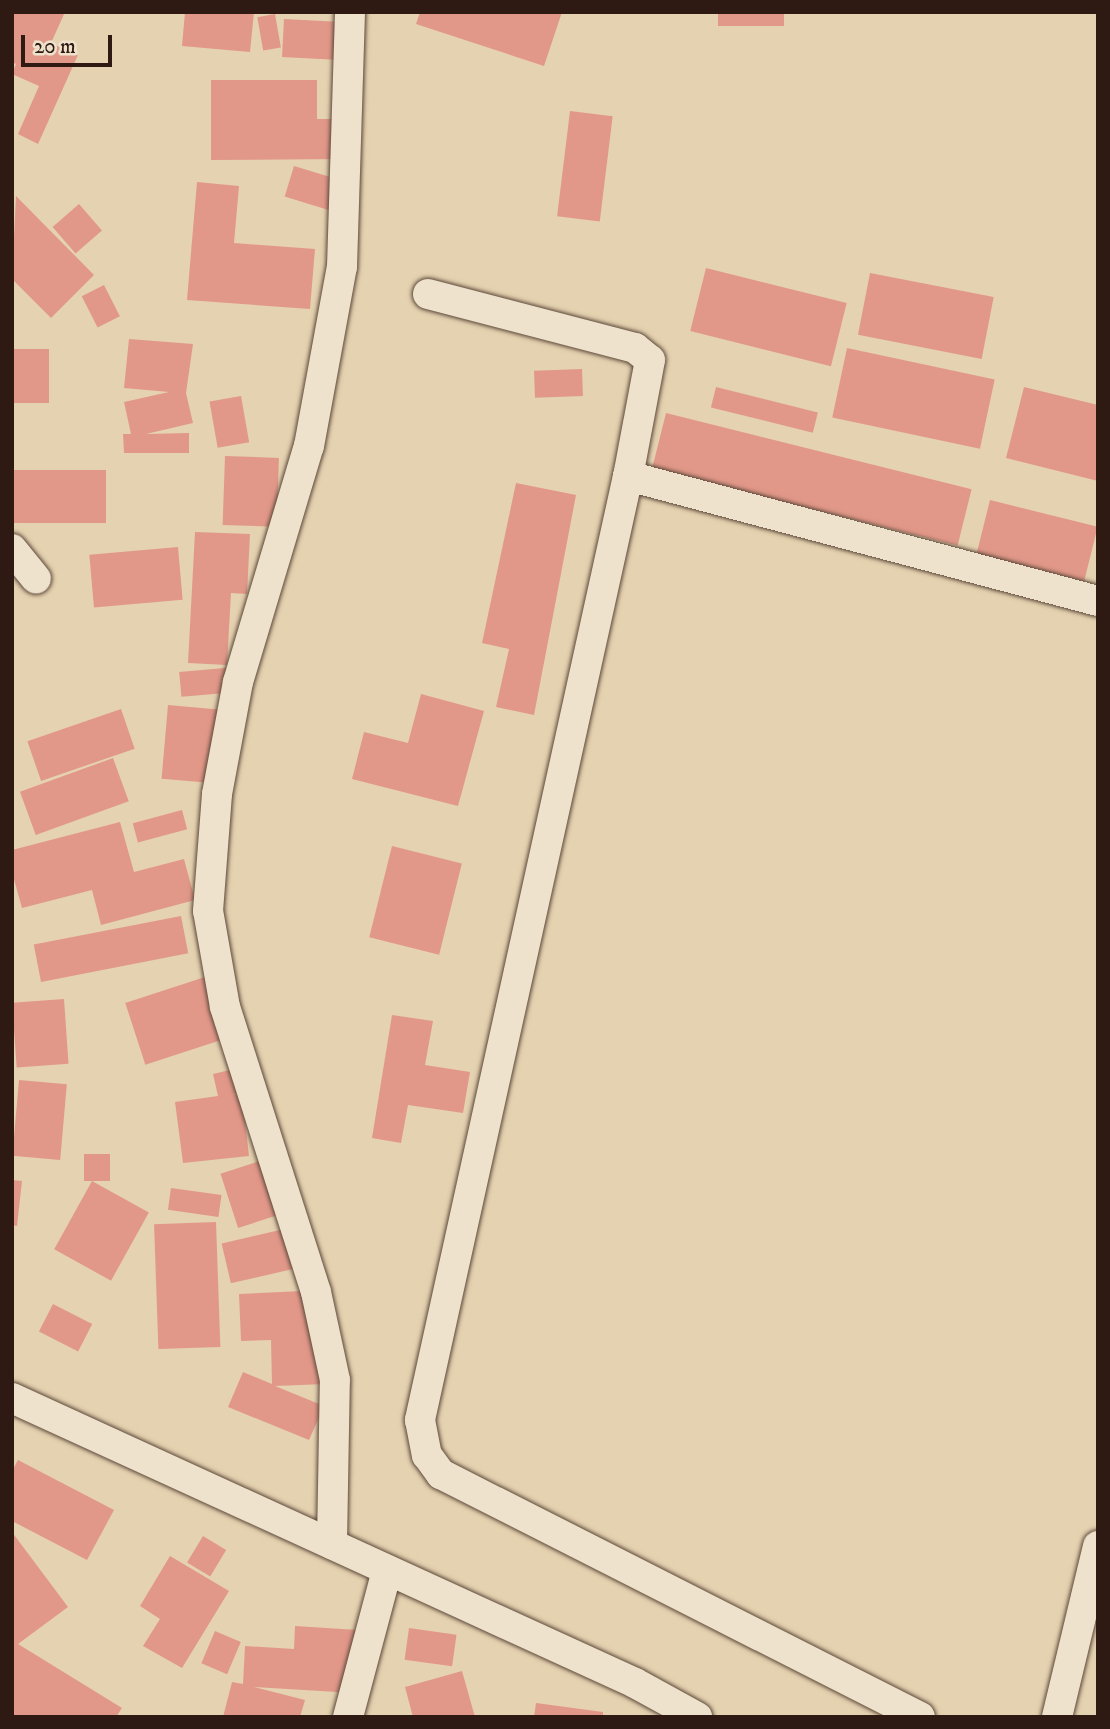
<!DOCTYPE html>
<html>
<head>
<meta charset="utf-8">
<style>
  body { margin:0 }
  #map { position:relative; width:1110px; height:1729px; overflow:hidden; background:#e5d2b0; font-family:"IM FELL DW Pica",serif }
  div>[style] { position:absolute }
  .building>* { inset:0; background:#e29889; transform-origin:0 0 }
  .roads { filter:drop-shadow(0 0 2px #5c483a) drop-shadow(0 0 2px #5c483a) }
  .minor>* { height:30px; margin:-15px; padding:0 15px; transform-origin:15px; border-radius:15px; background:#eee2cc }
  span { translate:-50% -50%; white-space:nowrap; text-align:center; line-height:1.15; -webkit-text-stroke:5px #eee2cc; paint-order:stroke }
  .frame { position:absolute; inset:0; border:14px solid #2e1a12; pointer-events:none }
  .scale { position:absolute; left:21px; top:35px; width:91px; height:32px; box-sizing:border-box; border:4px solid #2e1a12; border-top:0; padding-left:9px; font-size:21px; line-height:24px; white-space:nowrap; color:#2e1a12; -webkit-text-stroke:5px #eee2cc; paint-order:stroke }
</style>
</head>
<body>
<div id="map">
  <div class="building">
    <div style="clip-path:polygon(12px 12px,65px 12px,51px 43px,78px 55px,38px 144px,18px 134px,39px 86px,12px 74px,16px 64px,12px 62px)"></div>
    <div style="clip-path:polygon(185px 12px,254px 12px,250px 52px,182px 46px)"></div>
    <div style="clip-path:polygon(420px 12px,562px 12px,544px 66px,416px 24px)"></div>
    <div style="left:718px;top:12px;width:66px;height:14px"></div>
    <div style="left:275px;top:14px;width:34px;height:18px;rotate:80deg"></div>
    <div style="left:284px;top:19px;width:58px;height:38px;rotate:3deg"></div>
    <div style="clip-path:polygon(211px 80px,317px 80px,317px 119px,345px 119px,345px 159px,211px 160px)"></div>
    <div style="left:570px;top:111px;width:43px;height:106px;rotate:7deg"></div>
    <div style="left:294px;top:166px;width:50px;height:32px;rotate:17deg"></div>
    <div style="clip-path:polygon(197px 182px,239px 186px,234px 243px,315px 249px,310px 309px,187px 300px)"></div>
    <div style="clip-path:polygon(16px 196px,94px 275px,51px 318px,12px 279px)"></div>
    <div style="left:79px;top:204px;width:35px;height:35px;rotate:49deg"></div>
    <div style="left:706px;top:268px;width:145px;height:65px;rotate:14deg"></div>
    <div style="left:870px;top:273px;width:126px;height:63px;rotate:11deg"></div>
    <div style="left:104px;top:285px;width:35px;height:25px;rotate:63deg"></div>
    <div style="clip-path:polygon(129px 339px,193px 344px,186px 393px,193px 423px,146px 434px,189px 433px,189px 453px,124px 453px,123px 434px,131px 434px,124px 402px,169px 392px,124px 388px)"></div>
    <div style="left:847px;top:348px;width:151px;height:71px;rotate:12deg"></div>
    <div style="left:12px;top:349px;width:37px;height:54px"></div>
    <div style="left:582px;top:369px;width:27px;height:48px;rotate:88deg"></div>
    <div style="left:716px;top:387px;width:105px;height:21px;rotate:14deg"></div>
    <div style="clip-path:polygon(1024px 387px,1098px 405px,1098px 481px,1006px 458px)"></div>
    <div style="left:241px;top:396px;width:47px;height:32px;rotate:80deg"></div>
    <div style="left:666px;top:413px;width:315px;height:58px;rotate:14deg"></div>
    <div style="left:225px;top:456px;width:54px;height:69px;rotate:2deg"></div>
    <div style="left:12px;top:470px;width:94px;height:53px"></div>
    <div style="clip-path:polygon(516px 483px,576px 495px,534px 715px,496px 707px,509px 649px,482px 643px)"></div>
    <div style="left:990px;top:500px;width:111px;height:56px;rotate:14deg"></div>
    <div style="clip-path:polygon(195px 532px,250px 534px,247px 594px,231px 593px,227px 665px,188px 663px)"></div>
    <div style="left:178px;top:547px;width:53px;height:89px;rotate:85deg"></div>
    <div style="left:236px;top:667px;width:25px;height:57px;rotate:85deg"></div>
    <div style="clip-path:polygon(421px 694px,484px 711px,458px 806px,352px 779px,364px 732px,408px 743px)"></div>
    <div style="left:168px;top:705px;width:59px;height:74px;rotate:5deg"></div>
    <div style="left:121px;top:709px;width:42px;height:99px;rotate:71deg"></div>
    <div style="left:113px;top:758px;width:46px;height:99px;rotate:70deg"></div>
    <div style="left:182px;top:810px;width:20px;height:51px;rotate:75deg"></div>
    <div style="clip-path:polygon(120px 822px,134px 872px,184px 859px,195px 900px,101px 925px,92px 890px,22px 908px,12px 872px,12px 850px)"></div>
    <div style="left:392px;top:846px;width:72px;height:94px;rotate:14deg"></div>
    <div style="left:181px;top:916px;width:38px;height:150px;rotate:79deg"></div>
    <div style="left:208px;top:976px;width:65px;height:87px;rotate:72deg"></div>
    <div style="left:64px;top:999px;width:65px;height:52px;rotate:86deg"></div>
    <div style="clip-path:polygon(392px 1015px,433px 1021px,425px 1065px,470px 1072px,463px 1113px,408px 1105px,401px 1143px,372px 1138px)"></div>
    <div style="clip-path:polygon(247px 1066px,253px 1090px,232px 1095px,242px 1094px,249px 1156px,183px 1163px,175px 1102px,218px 1096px,213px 1074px)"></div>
    <div style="left:19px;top:1080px;width:48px;height:76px;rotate:5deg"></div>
    <div style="left:84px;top:1154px;width:26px;height:27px"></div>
    <div style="left:269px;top:1158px;width:57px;height:51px;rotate:72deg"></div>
    <div style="clip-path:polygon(12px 1180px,22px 1181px,17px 1226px,12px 1225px)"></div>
    <div style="left:92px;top:1181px;width:65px;height:78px;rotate:29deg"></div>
    <div style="left:171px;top:1188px;width:51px;height:22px;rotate:8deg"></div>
    <div style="left:216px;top:1222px;width:125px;height:62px;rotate:88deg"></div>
    <div style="left:284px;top:1229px;width:41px;height:64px;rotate:77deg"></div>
    <div style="clip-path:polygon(323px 1290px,326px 1384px,275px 1386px,324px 1406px,309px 1440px,228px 1407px,243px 1372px,272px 1384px,271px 1340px,241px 1341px,239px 1294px)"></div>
    <div style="left:53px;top:1304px;width:44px;height:31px;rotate:27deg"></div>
    <div style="clip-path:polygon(18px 1460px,114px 1510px,87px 1560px,12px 1521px,12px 1471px)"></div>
    <div style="clip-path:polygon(12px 1532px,68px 1607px,18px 1644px,122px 1708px,116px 1717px,12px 1717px)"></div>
    <div style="left:203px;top:1536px;width:27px;height:31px;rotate:31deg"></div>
    <div style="clip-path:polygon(170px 1556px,229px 1591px,182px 1668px,143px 1646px,160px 1619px,140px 1606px)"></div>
    <div style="clip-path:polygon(295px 1626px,358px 1630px,354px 1693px,254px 1687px,305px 1700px,300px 1717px,223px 1717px,232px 1682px,243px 1684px,245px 1646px,294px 1649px)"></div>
    <div style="left:409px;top:1628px;width:48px;height:32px;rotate:8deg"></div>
    <div style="left:215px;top:1631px;width:28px;height:35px;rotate:23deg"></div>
    <div style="clip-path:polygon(462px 1671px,475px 1717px,413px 1717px,405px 1687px)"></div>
    <div style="clip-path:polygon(536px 1703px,603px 1712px,603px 1717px,534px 1717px)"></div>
  </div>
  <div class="roads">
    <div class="minor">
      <div style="left:428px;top:294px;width:214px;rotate:14.6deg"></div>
      <div style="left:635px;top:348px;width:19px;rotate:39deg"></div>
      <div style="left:650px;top:360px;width:118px;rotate:100.7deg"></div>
      <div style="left:628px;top:476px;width:967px;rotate:102.43deg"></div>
      <div style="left:420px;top:1420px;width:36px;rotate:79deg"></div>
      <div style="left:427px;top:1455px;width:24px;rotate:54deg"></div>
      <div style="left:441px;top:1474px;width:537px;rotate:26.9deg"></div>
      <div style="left:628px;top:476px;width:486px;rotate:14.9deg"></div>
      <div style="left:12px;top:549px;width:38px;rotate:51deg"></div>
      <div style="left:12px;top:1398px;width:685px;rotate:24.58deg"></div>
      <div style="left:635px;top:1683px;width:71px;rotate:28.7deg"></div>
      <div style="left:332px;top:1544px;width:164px;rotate:-89deg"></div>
      <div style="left:335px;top:1380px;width:90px;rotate:-102.2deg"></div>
      <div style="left:316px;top:1292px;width:299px;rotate:-107.7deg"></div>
      <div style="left:225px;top:1007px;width:97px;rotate:-100deg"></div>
      <div style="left:208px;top:911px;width:117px;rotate:-85.6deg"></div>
      <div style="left:217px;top:794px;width:114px;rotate:-79.4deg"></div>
      <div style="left:238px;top:682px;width:246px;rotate:-73.3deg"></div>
      <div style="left:309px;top:446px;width:182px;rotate:-79.6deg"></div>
      <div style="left:342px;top:267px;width:255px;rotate:-88.2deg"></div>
      <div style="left:348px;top:1717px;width:152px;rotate:-75.1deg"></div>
      <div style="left:1057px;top:1717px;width:176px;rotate:-76.5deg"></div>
    </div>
  </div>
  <div class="frame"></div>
  <div class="scale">20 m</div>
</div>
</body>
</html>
